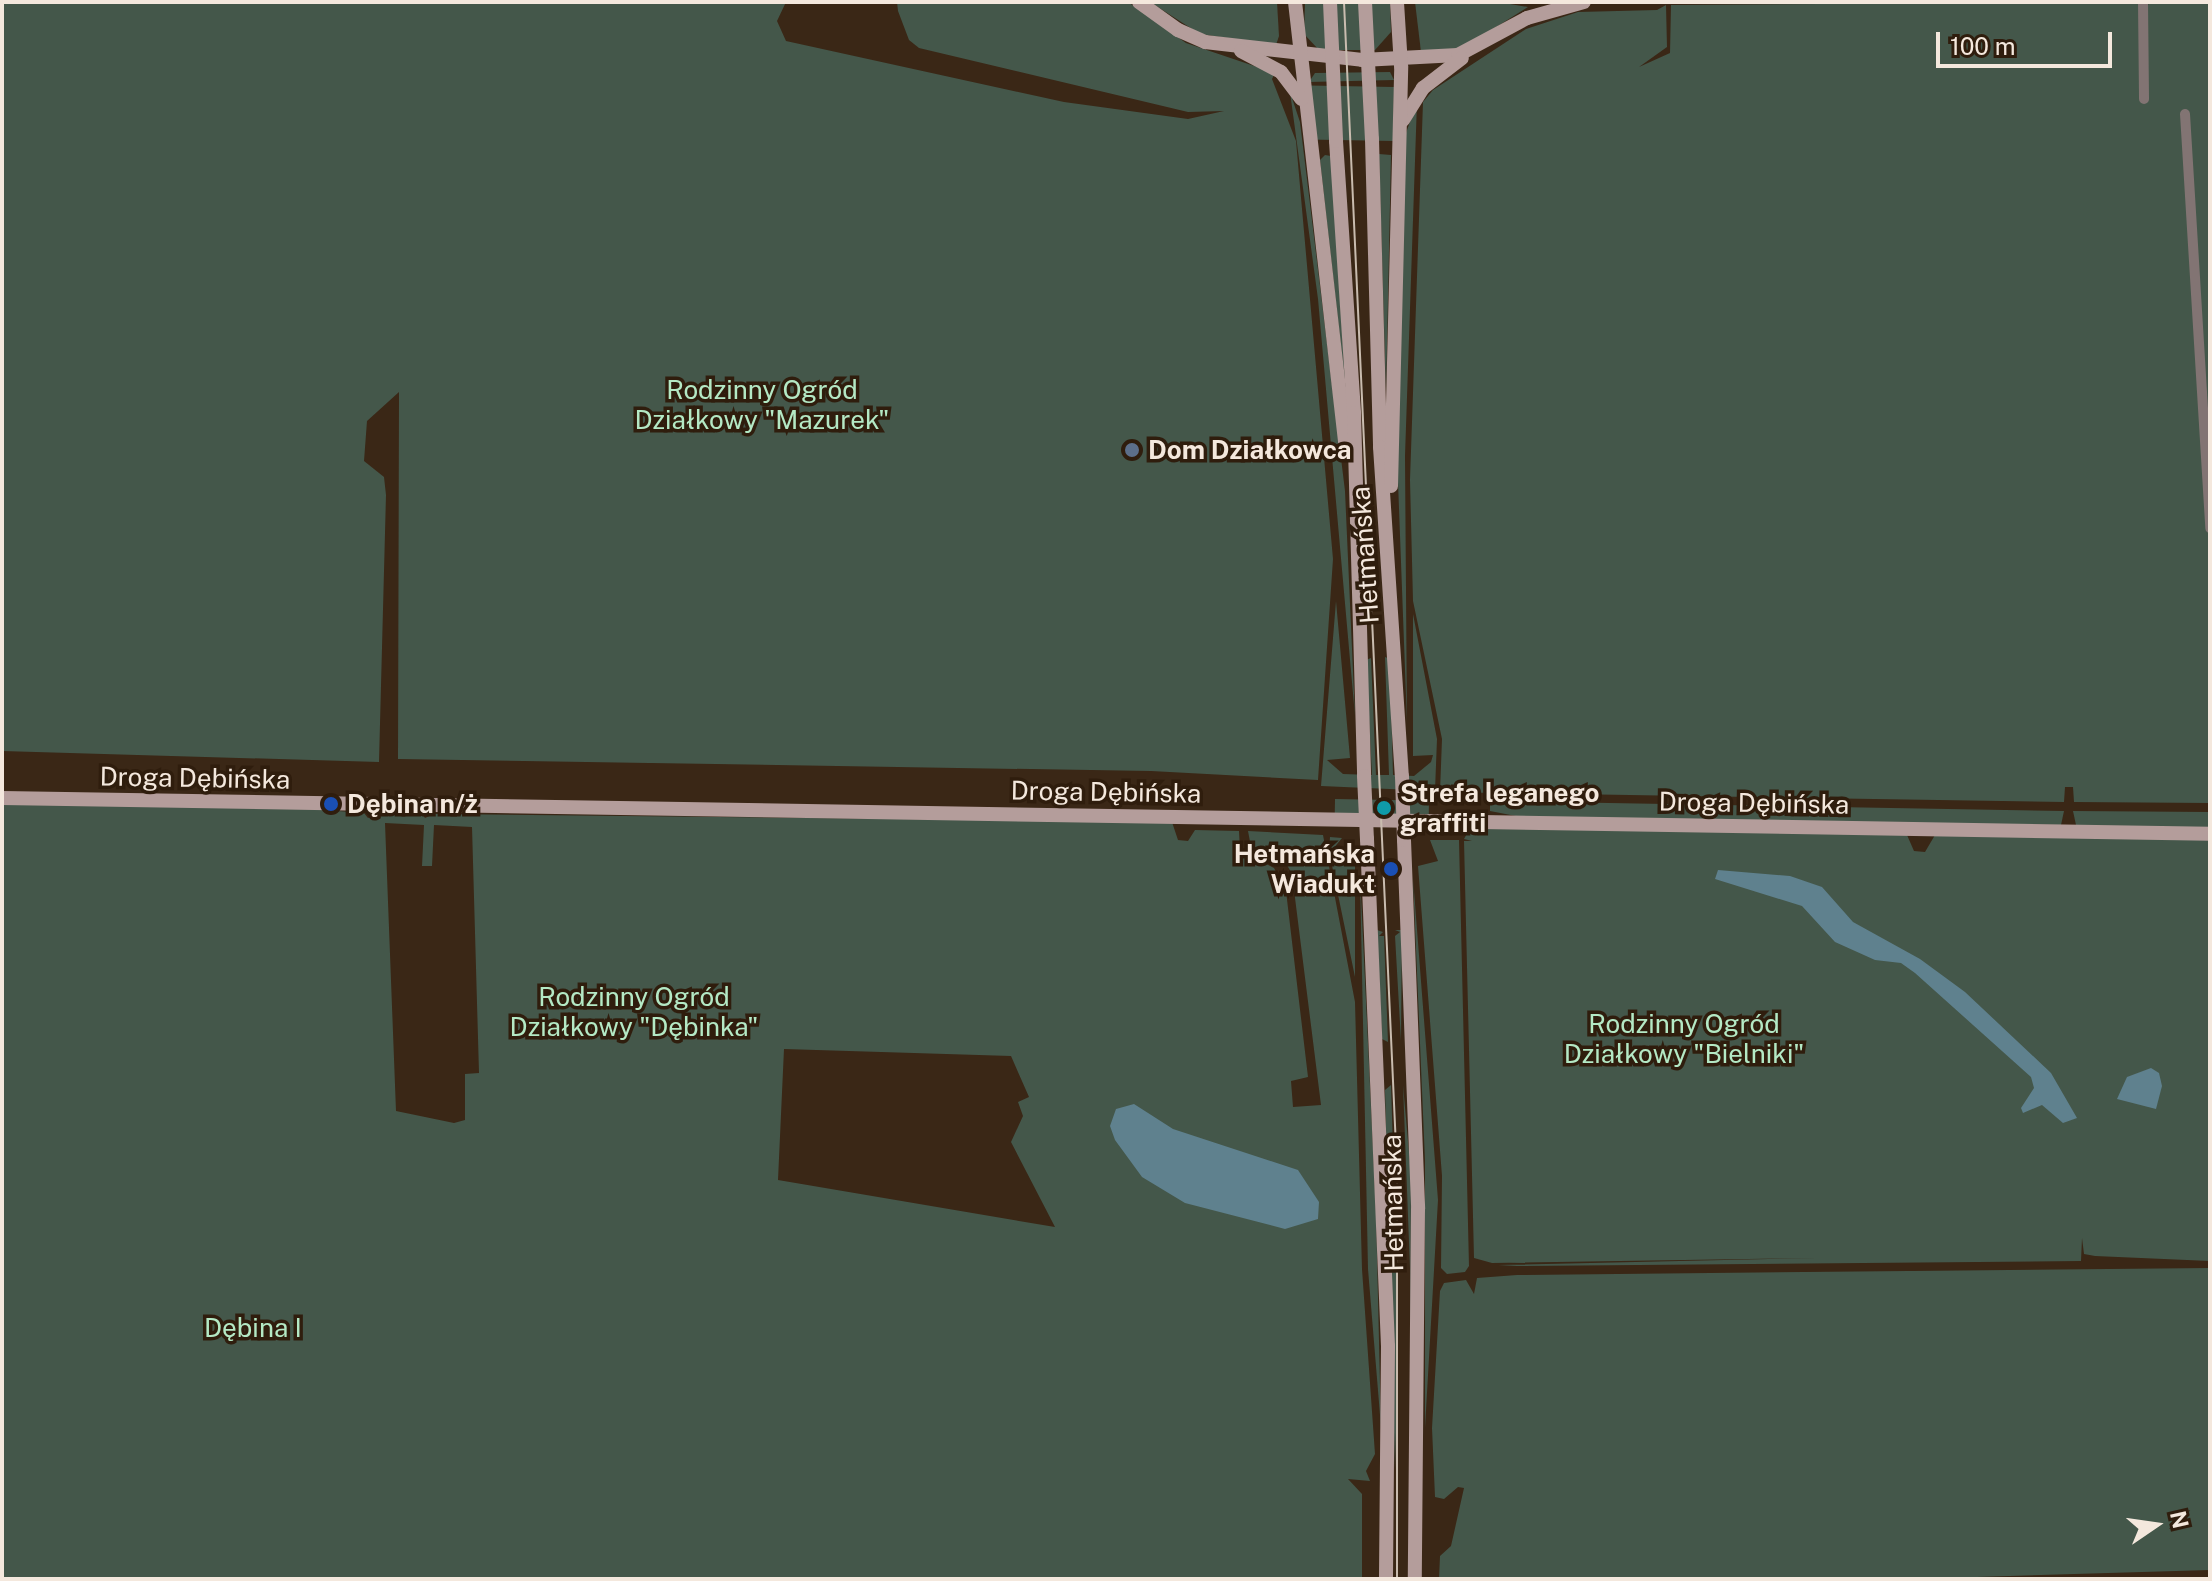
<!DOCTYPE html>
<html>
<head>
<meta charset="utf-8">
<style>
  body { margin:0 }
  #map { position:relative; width:2212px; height:1581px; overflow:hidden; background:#3a2716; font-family:"Public Sans",sans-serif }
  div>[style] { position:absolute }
  .green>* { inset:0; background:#44574a; transform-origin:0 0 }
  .water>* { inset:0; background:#5f818e }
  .street>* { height:10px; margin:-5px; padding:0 5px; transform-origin:5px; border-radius:5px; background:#827473 }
  .secondary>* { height:14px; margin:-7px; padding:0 7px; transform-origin:7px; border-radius:7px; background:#b49d9b }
  .tram>* { height:2px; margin:-1px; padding:0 1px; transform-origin:1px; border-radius:1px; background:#c9bcaf }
  .secondary-bridge>* { height:14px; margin:-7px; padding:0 7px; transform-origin:7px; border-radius:7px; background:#b49d9b }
  .dots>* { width:22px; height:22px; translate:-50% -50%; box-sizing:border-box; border:4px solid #2f1d0d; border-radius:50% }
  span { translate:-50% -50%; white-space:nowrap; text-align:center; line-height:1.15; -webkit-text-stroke:7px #2f1d0d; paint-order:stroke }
  .park-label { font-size:26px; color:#b4e9c5 }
  .poi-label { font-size:26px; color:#f4e8dd; font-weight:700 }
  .left { translate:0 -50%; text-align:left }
  .right { translate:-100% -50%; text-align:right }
  .street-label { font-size:26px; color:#f4e8dd }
  .frame { position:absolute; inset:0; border:4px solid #f4e8dd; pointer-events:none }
  .north { position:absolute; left:2116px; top:1485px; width:80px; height:80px; -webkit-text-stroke:6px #2f1d0d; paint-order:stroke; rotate:77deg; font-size:22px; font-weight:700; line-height:32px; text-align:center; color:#f4e8dd }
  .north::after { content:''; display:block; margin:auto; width:28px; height:36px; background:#f4e8dd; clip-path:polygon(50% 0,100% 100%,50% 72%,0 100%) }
  .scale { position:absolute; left:1936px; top:32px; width:176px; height:36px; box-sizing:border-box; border:4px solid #f4e8dd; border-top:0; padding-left:10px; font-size:24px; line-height:28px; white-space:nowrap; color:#f4e8dd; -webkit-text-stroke:6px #2f1d0d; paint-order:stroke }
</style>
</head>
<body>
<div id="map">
  <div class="green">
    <div style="clip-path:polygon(2px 2px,786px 2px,777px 21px,786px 41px,1064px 102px,1188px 119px,1224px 111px,1188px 112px,919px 48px,909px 40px,898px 11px,897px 2px,1128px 2px,1186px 43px,1275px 73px,1272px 79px,1296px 141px,1333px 559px,1318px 780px,1151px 771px,398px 759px,399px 392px,367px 421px,364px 461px,384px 477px,386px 495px,379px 762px,2px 751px)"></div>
    <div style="clip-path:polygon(1150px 2px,1277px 2px,1279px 36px,1276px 45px,1200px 34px)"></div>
    <div style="clip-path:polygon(1305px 2px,1390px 2px,1391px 32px,1375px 50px,1319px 50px,1304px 34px)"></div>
    <div style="clip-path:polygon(1415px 2px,1498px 2px,1528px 7px,1461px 49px,1421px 52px)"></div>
    <div style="clip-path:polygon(2139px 2px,2146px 11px,2149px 2px,2210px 2px,2210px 803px,2074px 802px,2073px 787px,2065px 787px,2064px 802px,1440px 792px,1442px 739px,1413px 601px,1410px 480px,1423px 102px,1433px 90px,1526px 29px,1578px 12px,1657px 10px,1666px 5px,1667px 47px,1639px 67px,1670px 53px,1671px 5px)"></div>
    <div style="clip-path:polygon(1390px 72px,1394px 80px,1309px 82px,1315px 73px)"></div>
    <div style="left:1394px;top:87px;width:54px;height:85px;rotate:91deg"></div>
    <div style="clip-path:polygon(1290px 92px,1300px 122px,1345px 491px,1355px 716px,1318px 299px)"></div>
    <div style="clip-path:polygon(1417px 102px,1405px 456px,1407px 723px,1397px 455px,1406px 133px)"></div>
    <div style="clip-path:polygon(1379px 154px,1391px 155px,1386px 393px)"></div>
    <div style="clip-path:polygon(1325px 155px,1331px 156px,1346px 392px,1320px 160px)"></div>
    <div style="clip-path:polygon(1336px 601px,1350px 758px,1327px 760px,1343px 774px,1372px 775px,1366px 660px,1371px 658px,1376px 775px,1389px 775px,1385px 657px,1390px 659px,1393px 775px,1414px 776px,1431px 762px,1433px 755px,1413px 756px,1413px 614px,1437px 739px,1435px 791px,1321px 786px)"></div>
    <div style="left:1335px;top:799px;width:94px;height:16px;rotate:1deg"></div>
    <div style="clip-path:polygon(1490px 801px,2064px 811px,2061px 825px,1526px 818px,1490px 811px)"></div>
    <div style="clip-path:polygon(evenodd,2px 803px,310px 809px,364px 813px,368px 818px,379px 813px,422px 814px,425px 818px,434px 814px,1172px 822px,1178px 840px,1188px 841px,1195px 830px,1239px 831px,1240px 850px,1274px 868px,1286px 891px,1308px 1077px,1291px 1081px,1293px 1107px,1321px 1105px,1292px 874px,1287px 865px,1251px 847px,1248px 831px,1323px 835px,1355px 1002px,1362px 1269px,1375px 1454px,1366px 1471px,1370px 1481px,1348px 1479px,1362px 1494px,1362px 1579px,2px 1579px,2px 803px,385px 823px,424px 825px,422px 866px,432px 866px,434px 825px,472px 827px,479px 1073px,465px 1074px,465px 1120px,454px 1123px,396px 1111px,385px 823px,2px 803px,784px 1049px,1011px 1056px,1029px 1097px,1018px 1102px,1023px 1116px,1011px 1142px,1055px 1227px,778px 1180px,784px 1049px)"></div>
    <div style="clip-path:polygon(2073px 811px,2210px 812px,2210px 829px,2076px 825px)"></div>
    <div style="clip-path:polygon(1470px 828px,1907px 835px,1914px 851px,1925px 852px,1935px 835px,2210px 839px,2210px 1261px,2095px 1256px,2084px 1254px,2082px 1238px,2081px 1261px,1517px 1266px,1498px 1265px,1820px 1258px,1492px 1263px,1474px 1258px,1464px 841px,1472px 841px,1464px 839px)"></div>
    <div style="clip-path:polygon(1330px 837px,1342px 838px,1333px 849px,1332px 863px,1355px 865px,1355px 977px,1329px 851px)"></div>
    <div style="clip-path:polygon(1430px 840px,1459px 840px,1469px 1266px,1465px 1272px,1447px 1274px,1441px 1268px,1442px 1176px,1418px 866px,1438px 861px)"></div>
    <div style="clip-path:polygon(1360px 875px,1376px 1212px,1381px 1427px,1368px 1269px)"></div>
    <div style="clip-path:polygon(1413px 878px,1438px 1200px,1425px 1428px,1425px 1161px)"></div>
    <div style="clip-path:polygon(1377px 930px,1383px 932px,1379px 936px,1384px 936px,1388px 1042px,1382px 1039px)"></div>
    <div style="clip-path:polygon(1395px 930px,1402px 930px,1401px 1041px,1395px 936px,1400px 932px)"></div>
    <div style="clip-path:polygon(1391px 1085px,1397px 1275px,1397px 1396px,1395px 1470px,1385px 1090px)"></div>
    <div style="clip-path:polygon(1403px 1085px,1411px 1175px,1410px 1470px,1410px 1269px)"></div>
    <div style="clip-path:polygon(2210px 1268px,2210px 1570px,1911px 1579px,1439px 1579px,1440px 1556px,1451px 1546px,1464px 1488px,1458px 1487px,1444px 1499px,1435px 1497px,1432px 1428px,1440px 1291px,1444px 1283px,1466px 1280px,1474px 1294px,1477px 1278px,1517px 1275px)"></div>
  </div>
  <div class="water">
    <div style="clip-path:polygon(1718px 870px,1790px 876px,1822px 887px,1853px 922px,1920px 959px,1965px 992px,2051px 1073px,2077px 1118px,2063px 1123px,2042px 1105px,2023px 1113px,2021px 1108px,2034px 1088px,2031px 1077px,1915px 973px,1901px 963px,1875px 960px,1835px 942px,1802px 906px,1715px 879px)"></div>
    <div style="clip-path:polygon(2151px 1068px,2159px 1073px,2162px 1086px,2156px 1109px,2117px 1099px,2127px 1077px)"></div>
    <div style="clip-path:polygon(1134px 1104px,1173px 1129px,1298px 1170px,1319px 1202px,1318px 1219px,1285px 1229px,1185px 1203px,1142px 1177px,1115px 1140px,1110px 1126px,1116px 1109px)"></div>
  </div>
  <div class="street">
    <div style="left:2143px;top:2px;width:97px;rotate:89.4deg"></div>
    <div style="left:2185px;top:114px;width:415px;rotate:86.5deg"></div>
  </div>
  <div class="secondary">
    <div style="left:1139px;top:2px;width:48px;rotate:35.7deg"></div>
    <div style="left:1178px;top:30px;width:30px;rotate:24deg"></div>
    <div style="left:1205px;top:42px;width:158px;rotate:6.5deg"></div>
    <div style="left:1362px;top:60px;width:96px;rotate:-3deg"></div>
    <div style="left:1458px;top:55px;width:78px;rotate:-28.2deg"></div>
    <div style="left:1527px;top:18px;width:59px;rotate:-15.7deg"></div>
    <div style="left:1295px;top:2px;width:451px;rotate:83.5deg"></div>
    <div style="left:1241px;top:51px;width:45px;rotate:27.7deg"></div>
    <div style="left:1281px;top:72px;width:34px;rotate:53deg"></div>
    <div style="left:1403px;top:120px;width:38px;rotate:-58deg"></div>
    <div style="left:1423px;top:88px;width:49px;rotate:-37.6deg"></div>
    <div style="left:1372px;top:139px;width:308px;rotate:88.5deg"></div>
    <div style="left:1380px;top:447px;width:330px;rotate:86.2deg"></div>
    <div style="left:1336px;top:141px;width:273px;rotate:86.2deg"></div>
    <div style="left:1354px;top:413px;width:363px;rotate:88.4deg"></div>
    <div style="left:1391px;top:486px;width:420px;rotate:-88.6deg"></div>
    <div style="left:1401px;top:66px;width:64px;rotate:-93.6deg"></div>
    <div style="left:2px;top:798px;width:2208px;rotate:0.93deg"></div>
    <div style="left:1367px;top:839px;width:507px;rotate:87.63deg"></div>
    <div style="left:1388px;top:1346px;width:233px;rotate:90.5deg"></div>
    <div style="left:1404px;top:840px;width:369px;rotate:87.8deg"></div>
    <div style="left:1418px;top:1209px;width:370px;rotate:90.5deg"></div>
  </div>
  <div class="tram">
    <div style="left:1344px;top:2px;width:1168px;rotate:87.4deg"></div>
    <div style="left:1397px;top:1169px;width:410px;rotate:90deg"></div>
  </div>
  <div class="secondary-bridge">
    <div style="left:1330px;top:2px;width:139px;rotate:87.5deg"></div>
    <div style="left:1365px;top:2px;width:137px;rotate:87.1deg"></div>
    <div style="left:1364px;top:776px;width:63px;rotate:87.3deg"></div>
    <div style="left:1402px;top:776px;width:64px;rotate:88.2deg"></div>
  </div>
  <div class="dots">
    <div style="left:1132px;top:450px;background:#5c6f8a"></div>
    <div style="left:331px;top:804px;background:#1a4fb4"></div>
    <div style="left:1384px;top:808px;background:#0f9aa8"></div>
    <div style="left:1391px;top:869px;background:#1a4fb4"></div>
  </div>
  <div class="park-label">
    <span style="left:762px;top:405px">Rodzinny Ogród<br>Działkowy "Mazurek"</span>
    <span style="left:634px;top:1012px">Rodzinny Ogród<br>Działkowy "Dębinka"</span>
    <span style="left:1684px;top:1039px">Rodzinny Ogród<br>Działkowy "Bielniki"</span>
    <span style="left:253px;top:1328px">Dębina I</span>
  </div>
  <div class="poi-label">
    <span class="left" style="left:1148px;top:450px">Dom Działkowca</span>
    <span class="left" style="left:1400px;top:808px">Strefa leganego<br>graffiti</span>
    <span class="left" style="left:347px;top:804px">Dębina n/ż</span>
    <span class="right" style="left:1375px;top:869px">Hetmańska<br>Wiadukt</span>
  </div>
  <div class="street-label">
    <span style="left:1365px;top:555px;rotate:-94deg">Hetmańska</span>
    <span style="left:195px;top:778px;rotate:1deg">Droga Dębińska</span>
    <span style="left:1106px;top:792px;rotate:1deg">Droga Dębińska</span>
    <span style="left:1754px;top:803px;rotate:1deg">Droga Dębińska</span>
    <span style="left:1393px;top:1203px;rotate:-91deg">Hetmańska</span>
  </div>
  <div class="frame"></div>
  <div class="north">N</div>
  <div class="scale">100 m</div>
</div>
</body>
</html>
